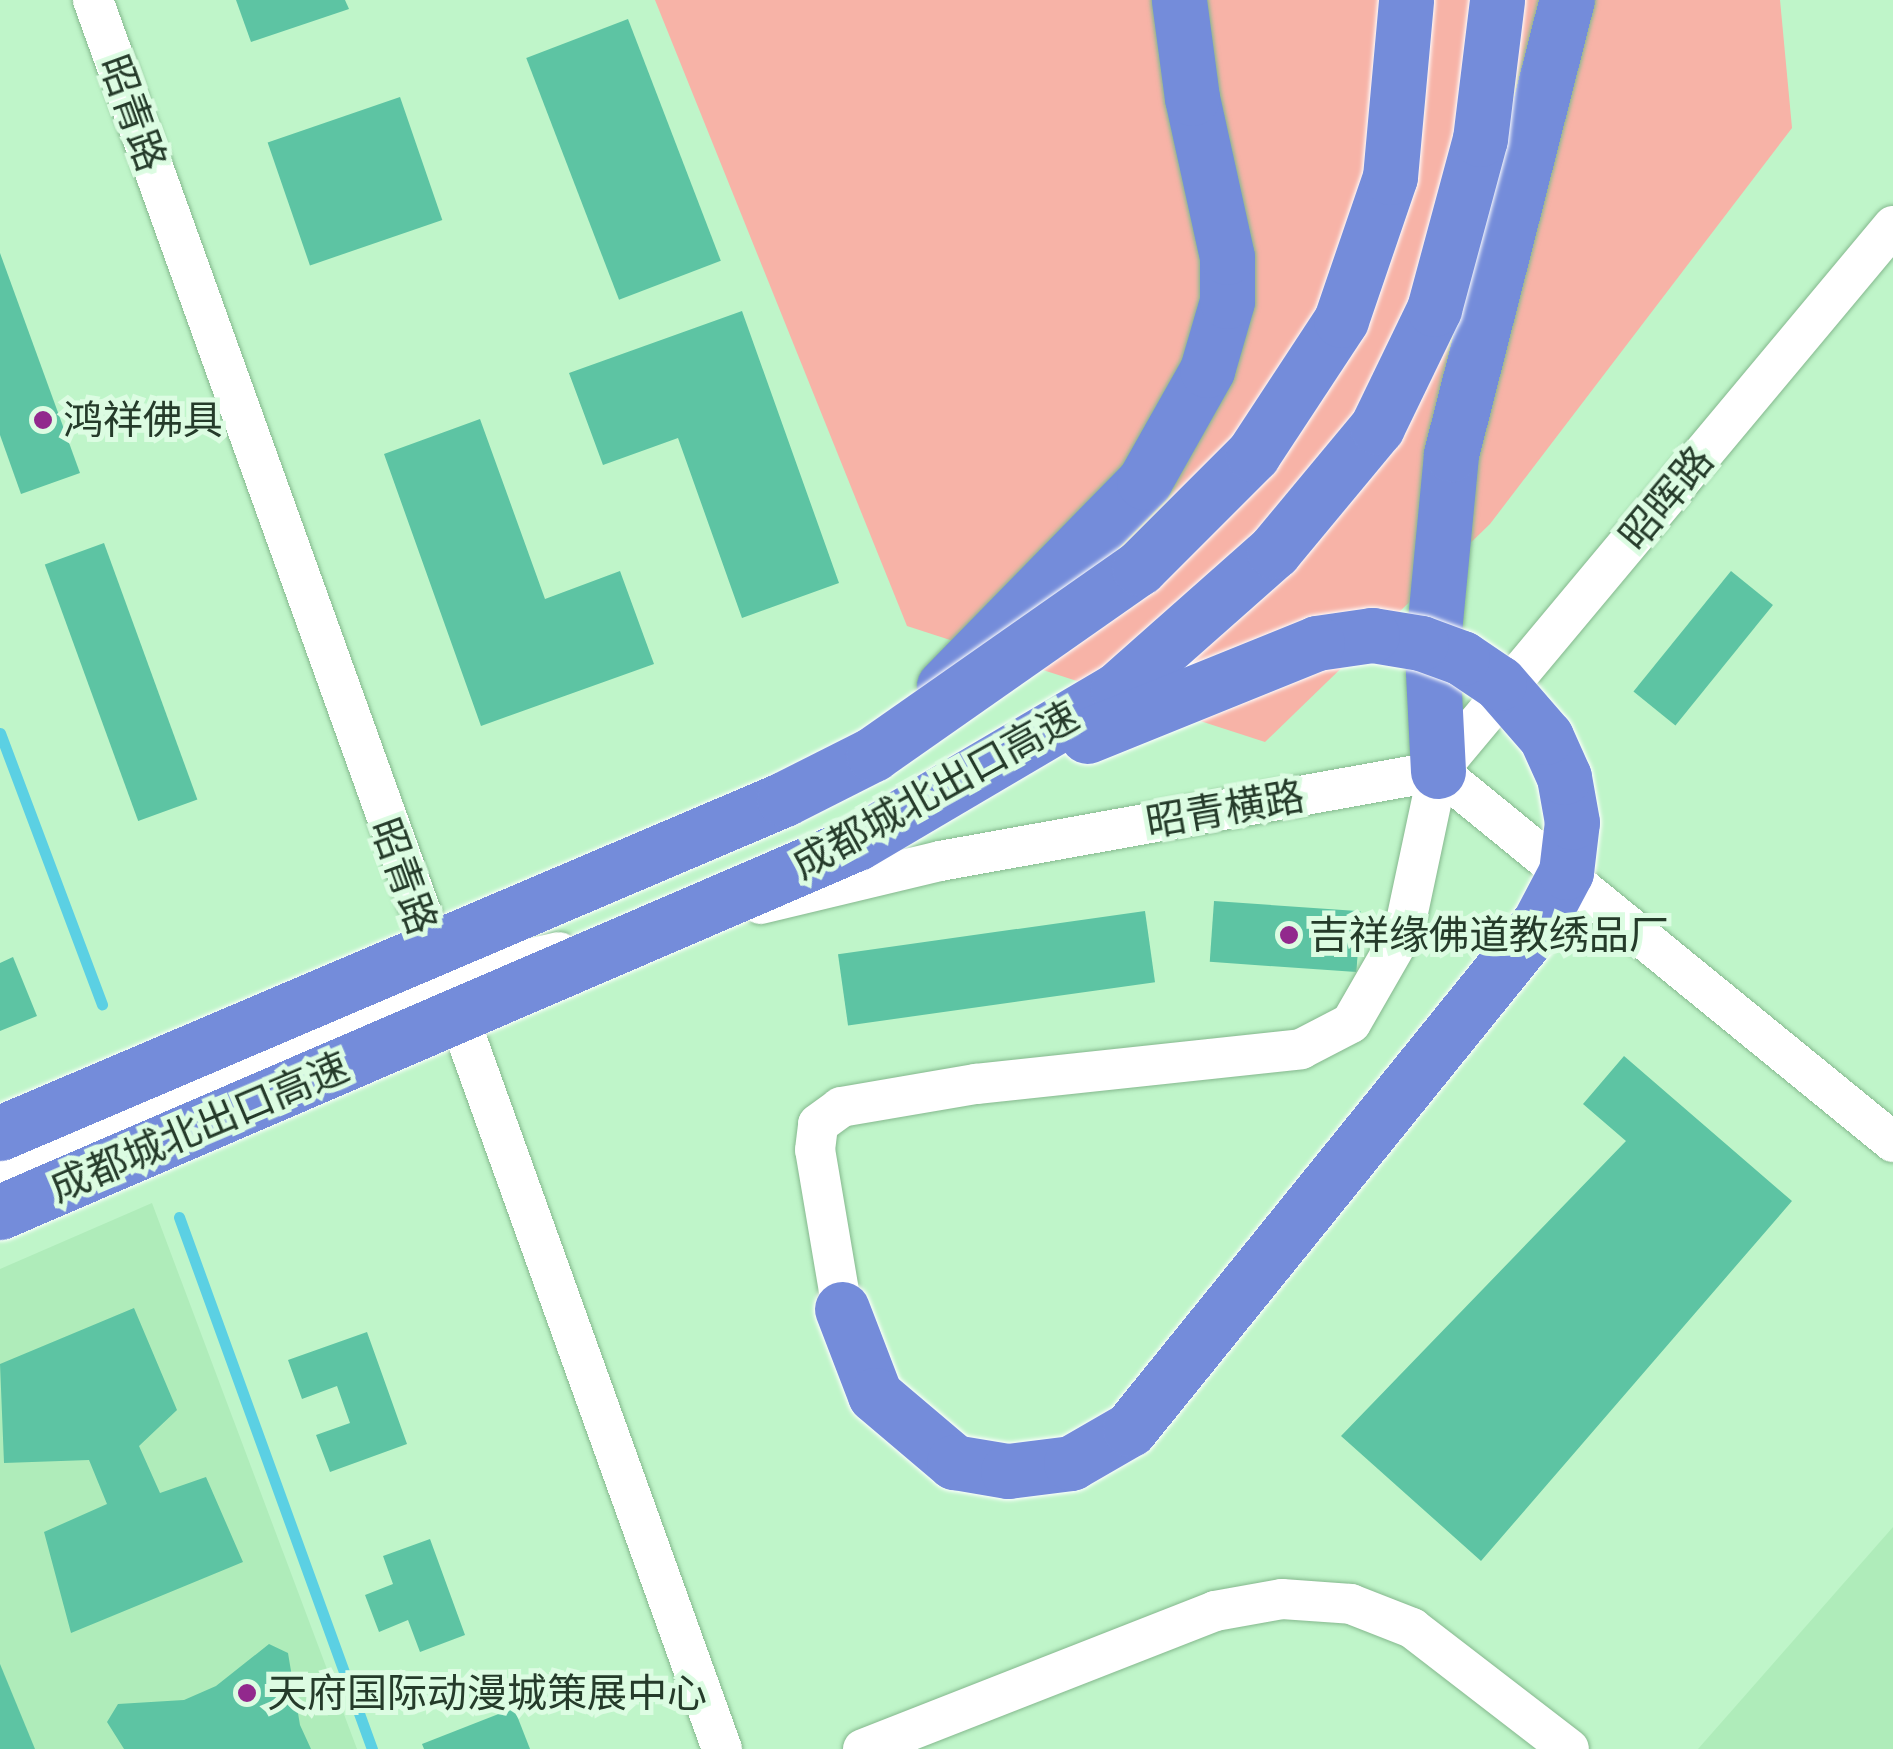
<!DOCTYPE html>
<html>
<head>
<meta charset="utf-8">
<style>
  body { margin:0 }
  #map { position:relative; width:1893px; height:1749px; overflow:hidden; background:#bff5c9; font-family:Jost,"Noto Sans SC",sans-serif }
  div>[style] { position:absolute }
  .built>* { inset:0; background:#afecba }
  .green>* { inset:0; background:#f7b3a7 }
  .stream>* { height:11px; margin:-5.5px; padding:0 5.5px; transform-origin:5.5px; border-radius:5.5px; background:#5bd0e3 }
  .building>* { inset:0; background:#5dc4a3; transform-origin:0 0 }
  .roads { filter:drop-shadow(0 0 2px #85b88e) drop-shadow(0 0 2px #85b88e) }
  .minor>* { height:40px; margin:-20px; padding:0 20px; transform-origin:20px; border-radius:20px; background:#fff }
  .highway>* { height:55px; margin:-27.5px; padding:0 27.5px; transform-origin:27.5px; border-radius:27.5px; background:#748cda }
  .bridges { filter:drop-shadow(0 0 2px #fff) drop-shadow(0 0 2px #fff) }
  .highway-bridge>* { height:55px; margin:-27.5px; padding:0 27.5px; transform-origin:27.5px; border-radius:27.5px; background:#748cda }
  .dots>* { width:28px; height:28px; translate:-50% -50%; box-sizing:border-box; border:5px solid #dcfce2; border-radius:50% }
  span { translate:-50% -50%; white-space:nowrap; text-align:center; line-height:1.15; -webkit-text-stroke:10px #dcfce2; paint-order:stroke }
  .street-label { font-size:40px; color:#253b2a }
  .poi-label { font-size:40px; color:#253b2a }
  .left { translate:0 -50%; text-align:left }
</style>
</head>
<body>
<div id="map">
  <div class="built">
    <div style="clip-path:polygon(152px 1203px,357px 1749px,0 1749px,0 1269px)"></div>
    <div style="clip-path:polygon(1893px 1527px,1893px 1749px,1698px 1749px)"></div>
  </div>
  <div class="green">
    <div style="clip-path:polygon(655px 0,1780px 0,1792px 128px,1490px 524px,1265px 742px,907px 626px)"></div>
  </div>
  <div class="stream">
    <div style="left:0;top:733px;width:290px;rotate:69.4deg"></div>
    <div style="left:179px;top:1217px;width:566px;rotate:70.06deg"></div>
  </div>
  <div class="building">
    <div style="clip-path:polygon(236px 0,345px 0,349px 9px,251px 42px)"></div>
    <div style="left:628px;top:19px;width:259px;height:109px;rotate:69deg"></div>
    <div style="left:400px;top:97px;width:130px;height:140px;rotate:71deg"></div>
    <div style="clip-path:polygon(0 253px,80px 473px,21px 494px,0 435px)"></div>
    <div style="clip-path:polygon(742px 311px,839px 583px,742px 618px,678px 438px,603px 465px,569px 373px)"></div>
    <div style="clip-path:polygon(480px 419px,545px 599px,620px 571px,654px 664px,481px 726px,384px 454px)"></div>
    <div style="left:104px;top:543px;width:273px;height:63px;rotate:70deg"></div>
    <div style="left:1731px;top:571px;width:54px;height:155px;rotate:39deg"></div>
    <div style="left:1214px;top:901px;width:147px;height:61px;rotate:4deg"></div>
    <div style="left:1145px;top:911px;width:72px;height:310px;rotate:82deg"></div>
    <div style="clip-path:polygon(13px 957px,37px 1016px,0 1031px,0 963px)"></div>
    <div style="clip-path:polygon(1624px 1056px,1792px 1201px,1481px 1561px,1341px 1436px,1626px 1141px,1583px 1104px)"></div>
    <div style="clip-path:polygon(134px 1308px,177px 1410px,139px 1446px,160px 1493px,206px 1477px,243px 1562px,71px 1633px,44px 1532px,107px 1504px,89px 1460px,4px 1463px,0 1364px)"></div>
    <div style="clip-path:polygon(367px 1332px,407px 1444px,330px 1472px,316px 1435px,350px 1423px,337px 1386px,302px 1399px,288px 1360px)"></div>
    <div style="clip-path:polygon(430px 1539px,465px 1635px,420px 1652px,408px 1620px,379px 1632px,365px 1595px,393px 1584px,383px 1556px)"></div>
    <div style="clip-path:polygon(269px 1644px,288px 1653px,300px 1725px,311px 1749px,124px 1749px,107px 1722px,118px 1704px,184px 1700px,216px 1686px)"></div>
    <div style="clip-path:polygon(0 1664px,35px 1749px,0 1749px)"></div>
    <div style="clip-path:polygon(514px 1708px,530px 1749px,424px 1749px,422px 1744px)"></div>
  </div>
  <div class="roads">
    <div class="minor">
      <div style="left:93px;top:0;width:1859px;rotate:70.22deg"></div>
      <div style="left:761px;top:904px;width:184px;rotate:-13.5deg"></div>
      <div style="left:940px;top:861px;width:506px;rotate:-10.24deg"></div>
      <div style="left:1438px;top:771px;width:587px;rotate:39.19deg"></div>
      <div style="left:0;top:1170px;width:479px;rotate:-23.4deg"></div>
      <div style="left:440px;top:980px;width:122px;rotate:-13.2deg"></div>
      <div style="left:842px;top:1309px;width:161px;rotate:-99.6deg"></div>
      <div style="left:815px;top:1150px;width:26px;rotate:-83deg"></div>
      <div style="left:818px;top:1124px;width:29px;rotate:-36deg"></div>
      <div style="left:841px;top:1107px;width:137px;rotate:-9.7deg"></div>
      <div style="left:976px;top:1084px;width:327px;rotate:-6.1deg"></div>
      <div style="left:1301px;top:1049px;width:56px;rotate:-27.5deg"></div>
      <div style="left:1351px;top:1023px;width:106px;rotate:-60.1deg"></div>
      <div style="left:1404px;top:931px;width:164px;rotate:-78deg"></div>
      <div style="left:1438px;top:771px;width:710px;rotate:-50.14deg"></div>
      <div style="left:863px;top:1749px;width:378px;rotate:-21.4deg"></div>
      <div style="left:1215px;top:1611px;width:68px;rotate:-10.2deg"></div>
      <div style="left:1282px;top:1599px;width:69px;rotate:4.1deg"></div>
      <div style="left:1351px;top:1604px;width:66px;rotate:21.5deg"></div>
      <div style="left:1412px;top:1628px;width:198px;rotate:37.6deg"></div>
    </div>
    <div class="highway">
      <div style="left:944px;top:686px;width:286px;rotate:-45.6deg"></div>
      <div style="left:1144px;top:482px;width:129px;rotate:-60.6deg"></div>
      <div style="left:1207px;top:370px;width:72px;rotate:-73.8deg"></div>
      <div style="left:1227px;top:301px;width:44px;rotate:-90deg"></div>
      <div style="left:1227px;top:257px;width:163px;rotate:-102.4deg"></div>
      <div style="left:1192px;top:98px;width:99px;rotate:-97.6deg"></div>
      <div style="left:1438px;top:771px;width:119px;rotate:-92.9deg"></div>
      <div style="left:1432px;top:652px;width:199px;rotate:-84.5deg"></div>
      <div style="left:1451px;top:454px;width:469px;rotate:-75.7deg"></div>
    </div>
  </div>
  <div class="bridges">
    <div class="highway-bridge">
      <div style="left:0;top:1133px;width:852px;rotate:-23.07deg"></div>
      <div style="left:784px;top:799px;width:100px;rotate:-26.8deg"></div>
      <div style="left:873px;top:754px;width:325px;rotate:-35deg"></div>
      <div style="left:1139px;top:568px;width:161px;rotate:-45deg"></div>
      <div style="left:1253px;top:454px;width:160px;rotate:-56.7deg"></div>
      <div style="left:1341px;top:320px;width:151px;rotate:-71.1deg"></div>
      <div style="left:1390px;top:177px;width:178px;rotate:-84.8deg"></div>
      <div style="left:0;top:1212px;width:933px;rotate:-23.3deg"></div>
      <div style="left:857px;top:843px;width:303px;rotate:-30.5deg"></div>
      <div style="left:1118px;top:689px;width:208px;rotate:-41.5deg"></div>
      <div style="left:1274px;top:551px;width:161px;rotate:-50.3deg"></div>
      <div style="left:1377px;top:427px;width:131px;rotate:-64.2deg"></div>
      <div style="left:1434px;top:309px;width:176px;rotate:-74.9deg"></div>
      <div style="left:1480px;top:139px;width:140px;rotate:-83deg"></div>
      <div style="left:842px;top:1309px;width:92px;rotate:69deg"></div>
      <div style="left:875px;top:1395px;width:104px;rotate:40.3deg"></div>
      <div style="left:954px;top:1462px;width:55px;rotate:9.5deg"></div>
      <div style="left:1008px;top:1471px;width:64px;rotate:-7.2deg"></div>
      <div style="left:1071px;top:1463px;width:68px;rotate:-30deg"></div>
      <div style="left:1130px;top:1429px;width:651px;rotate:-51.05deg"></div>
      <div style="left:1539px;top:923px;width:58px;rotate:-62.1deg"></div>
      <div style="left:1566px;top:872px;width:50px;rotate:-83.2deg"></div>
      <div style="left:1572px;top:822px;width:46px;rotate:-100.1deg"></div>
      <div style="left:1564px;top:777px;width:44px;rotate:-114.2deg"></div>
      <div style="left:1546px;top:737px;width:72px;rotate:-131deg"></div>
      <div style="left:1499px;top:683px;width:45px;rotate:-146deg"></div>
      <div style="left:1462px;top:658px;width:44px;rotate:-159.9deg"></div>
      <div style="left:1421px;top:643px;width:50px;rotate:-170.7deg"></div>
      <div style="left:1372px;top:635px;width:56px;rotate:171.7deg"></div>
      <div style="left:1317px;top:643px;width:248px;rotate:158deg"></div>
    </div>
  </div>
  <div class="dots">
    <div style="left:43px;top:420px;background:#92298d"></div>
    <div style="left:1289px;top:935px;background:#92298d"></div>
    <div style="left:247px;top:1693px;background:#92298d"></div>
  </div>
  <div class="street-label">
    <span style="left:133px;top:113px;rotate:70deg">昭青路</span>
    <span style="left:1666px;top:498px;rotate:-50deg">昭晖路</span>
    <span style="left:935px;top:790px;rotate:-29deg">成都城北出口高速</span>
    <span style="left:1225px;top:809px;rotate:-10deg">昭青横路</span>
    <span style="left:404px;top:876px;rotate:70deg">昭青路</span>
    <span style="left:199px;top:1127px;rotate:-23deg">成都城北出口高速</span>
  </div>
  <div class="poi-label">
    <span class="left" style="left:63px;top:420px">鸿祥佛具</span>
    <span class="left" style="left:1309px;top:935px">吉祥缘佛道教绣品厂</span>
    <span class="left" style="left:267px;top:1693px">天府国际动漫城策展中心</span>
  </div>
</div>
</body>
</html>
